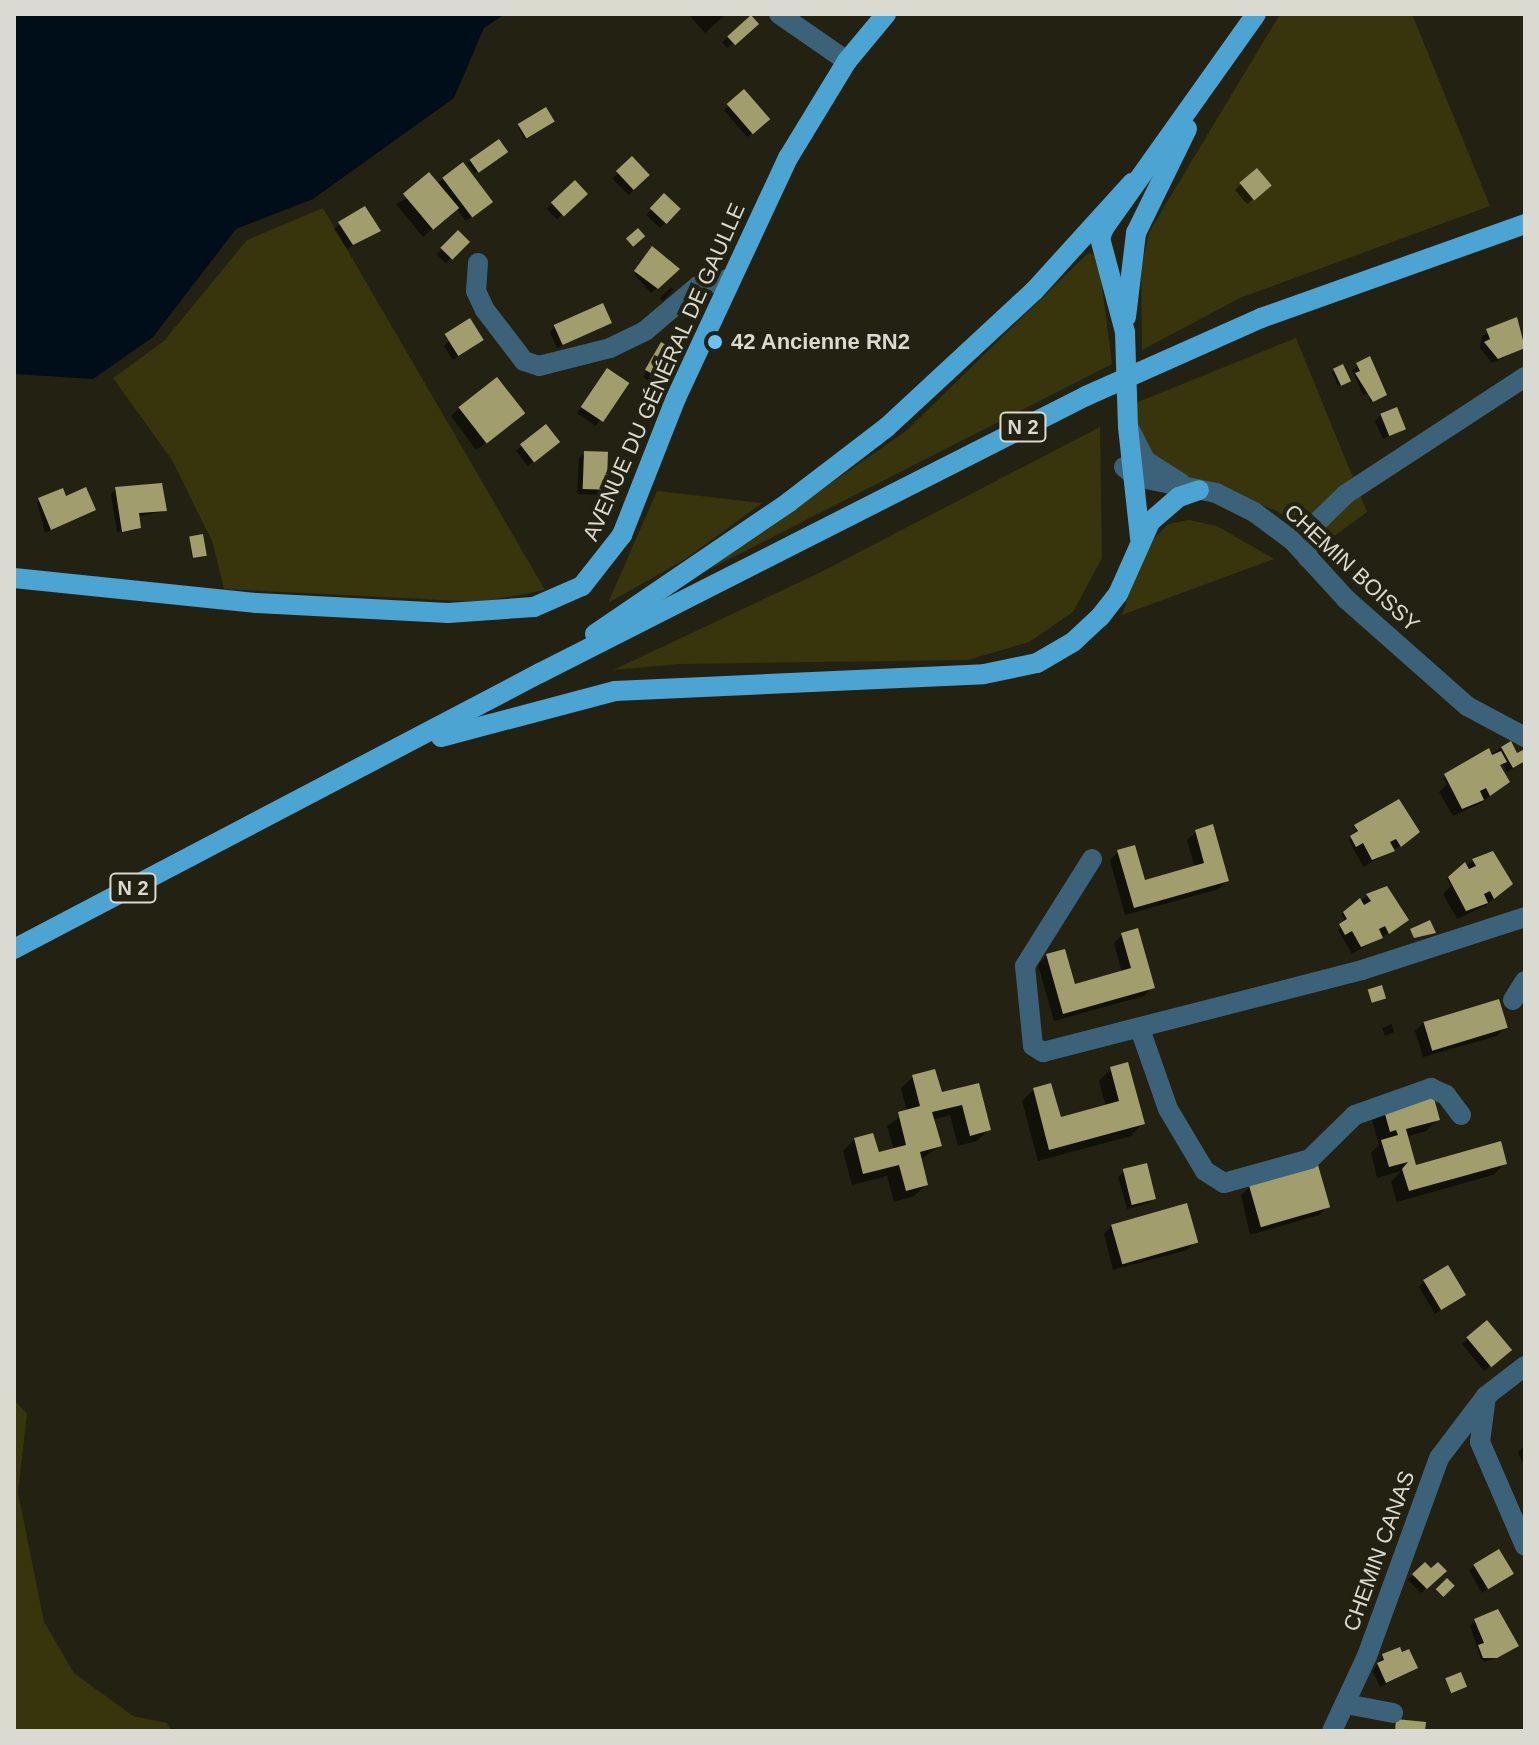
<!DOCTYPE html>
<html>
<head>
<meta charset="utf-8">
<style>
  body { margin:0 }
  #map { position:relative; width:1539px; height:1745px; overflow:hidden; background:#232112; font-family:Arial,sans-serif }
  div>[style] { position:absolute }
  .green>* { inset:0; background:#38340c }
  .water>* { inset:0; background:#000e1a }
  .shadow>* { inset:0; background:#0007; transform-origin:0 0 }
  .building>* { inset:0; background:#a19d6c; transform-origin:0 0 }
  .minor>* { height:20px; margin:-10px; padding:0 10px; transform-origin:10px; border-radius:10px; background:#3b6278 }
  .major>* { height:20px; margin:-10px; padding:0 10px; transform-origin:10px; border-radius:10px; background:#4ca4d2 }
  .major-bridge>* { height:20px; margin:-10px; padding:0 10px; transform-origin:10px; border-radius:10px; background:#4ca4d2 }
  .dots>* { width:22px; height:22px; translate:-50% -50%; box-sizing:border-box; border:4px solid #232112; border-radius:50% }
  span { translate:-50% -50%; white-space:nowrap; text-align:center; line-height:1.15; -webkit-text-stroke:8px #232112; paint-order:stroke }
  .shield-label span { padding:2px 6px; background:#232112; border:2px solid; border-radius:6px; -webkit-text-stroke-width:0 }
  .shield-label { font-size:20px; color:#dbdad0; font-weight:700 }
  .poi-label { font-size:22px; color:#dbdad0; font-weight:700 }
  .left { translate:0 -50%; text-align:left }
  .street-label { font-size:22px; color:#dbdad0 }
  .frame { position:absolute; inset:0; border:16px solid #dbdad0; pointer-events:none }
</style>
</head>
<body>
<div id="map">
  <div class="green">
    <div style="clip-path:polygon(1280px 14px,1412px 14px,1490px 206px,1240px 298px,1142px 350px,1141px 269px,1149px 232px)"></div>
    <div style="clip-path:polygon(323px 208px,545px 590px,481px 602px,224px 589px,212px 541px,172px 460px,113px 378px,164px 341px,247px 240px)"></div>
    <div style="clip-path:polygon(1088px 253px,1094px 255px,1101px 278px,1112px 364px,700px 574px,906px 431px)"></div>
    <div style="clip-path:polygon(1296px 338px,1367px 512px,1333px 537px,1307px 547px,1300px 526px,1275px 510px,1155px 467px,1128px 406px)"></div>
    <div style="clip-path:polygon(1100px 427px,1102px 558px,1073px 612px,1029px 642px,968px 660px,680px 664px,613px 670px,819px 573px)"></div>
    <div style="clip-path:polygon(657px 491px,762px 503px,684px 560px,608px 603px)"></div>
    <div style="clip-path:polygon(1189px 520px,1217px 526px,1274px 559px,1122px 615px,1144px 549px,1168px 524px)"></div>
    <div style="clip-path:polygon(14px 1400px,27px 1414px,18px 1492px,44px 1622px,74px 1673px,133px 1716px,167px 1723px,171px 1731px,14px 1731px)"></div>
  </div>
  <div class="water">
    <div style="clip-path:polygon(14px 14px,505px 14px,484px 28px,454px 98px,313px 199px,236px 229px,153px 337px,93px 379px,14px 374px)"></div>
  </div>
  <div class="shadow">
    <div style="clip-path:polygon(688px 14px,726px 14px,705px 33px)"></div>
    <div style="clip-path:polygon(751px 17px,751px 29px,727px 48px,722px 42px)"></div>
    <div style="clip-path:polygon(744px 92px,762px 124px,747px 137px,724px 110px)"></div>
    <div style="clip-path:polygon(551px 124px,525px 140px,518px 128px,520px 126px)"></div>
    <div style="clip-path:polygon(504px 154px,475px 173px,468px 163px,470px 161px)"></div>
    <div style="left:632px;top:159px;width:23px;height:28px;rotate:45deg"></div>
    <div style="clip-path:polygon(444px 179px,485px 207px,466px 221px,456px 208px,423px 237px,396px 204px)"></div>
    <div style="left:575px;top:183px;width:15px;height:38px;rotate:48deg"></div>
    <div style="clip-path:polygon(1241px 184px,1264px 191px,1247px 204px,1235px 190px)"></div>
    <div style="left:664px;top:196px;width:19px;height:26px;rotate:43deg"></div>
    <div style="clip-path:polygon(340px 224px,378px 231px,347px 249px,334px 229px)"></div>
    <div style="left:458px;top:233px;width:13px;height:30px;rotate:45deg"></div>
    <div style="clip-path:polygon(645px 264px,672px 276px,651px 293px,634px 274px)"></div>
    <div style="left:671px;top:287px;width:4px;height:16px;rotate:45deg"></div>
    <div style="clip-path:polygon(1516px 320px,1525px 347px,1492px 363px,1480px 348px,1482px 336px)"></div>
    <div style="clip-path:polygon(469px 321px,481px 339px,453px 360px,444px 346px,453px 337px,444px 339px)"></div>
    <div style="clip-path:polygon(609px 322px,557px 348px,550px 332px,555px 327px)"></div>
    <div style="left:661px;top:345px;width:13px;height:37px;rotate:29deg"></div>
    <div style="clip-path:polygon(1369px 359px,1385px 395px,1371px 402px,1369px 397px,1378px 388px,1363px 395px,1352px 370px)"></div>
    <div style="clip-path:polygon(1342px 366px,1346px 383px,1338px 386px,1332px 372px)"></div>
    <div style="clip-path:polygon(602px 376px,626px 383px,596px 426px,577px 413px)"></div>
    <div style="clip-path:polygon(460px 407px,514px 422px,476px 450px,451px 416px)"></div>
    <div style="clip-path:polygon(1381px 415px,1404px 428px,1383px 439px,1375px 421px)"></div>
    <div style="clip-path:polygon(522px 446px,552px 447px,528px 466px,516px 451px)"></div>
    <div style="clip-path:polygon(585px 453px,604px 489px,598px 495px,577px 494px,579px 458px)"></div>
    <div style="clip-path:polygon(116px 489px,165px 511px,137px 517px,137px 530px,117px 532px,111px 494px)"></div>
    <div style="clip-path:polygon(64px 495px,94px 510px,45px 533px,37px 502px)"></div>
    <div style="clip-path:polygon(190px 539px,204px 555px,202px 557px,192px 559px)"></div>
    <div style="clip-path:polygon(1502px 748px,1516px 756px,1525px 751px,1525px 761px,1507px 772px,1502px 763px,1498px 766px,1507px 782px,1481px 803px,1453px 816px,1439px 792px,1447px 784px,1443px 778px)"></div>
    <div style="clip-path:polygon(1363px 820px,1409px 841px,1363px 867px,1349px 840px)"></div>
    <div style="clip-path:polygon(1196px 832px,1227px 880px,1219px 889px,1125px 915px,1110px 860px,1118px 852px,1144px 882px,1195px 868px,1187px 840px)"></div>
    <div style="clip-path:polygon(1482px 855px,1511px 884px,1485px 906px,1457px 919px,1443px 894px,1451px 886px,1447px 879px)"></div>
    <div style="clip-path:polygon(1368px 896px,1397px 928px,1352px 954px,1338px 930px,1346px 922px,1341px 914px)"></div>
    <div style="clip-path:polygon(1122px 935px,1152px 987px,1144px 996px,1054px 1021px,1038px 965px,1047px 956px,1073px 987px,1122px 973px,1114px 943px)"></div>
    <div style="clip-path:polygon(1424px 1022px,1505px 1027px,1497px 1036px,1423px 1057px,1415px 1031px)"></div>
    <div style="clip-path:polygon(1392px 1024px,1394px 1032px,1385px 1036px,1382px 1028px)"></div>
    <div style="clip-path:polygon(1111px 1069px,1142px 1124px,1131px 1136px,1038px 1161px,1022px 1101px,1034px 1089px,1059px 1119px,1106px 1107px,1099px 1081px)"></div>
    <div style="clip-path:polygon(913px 1077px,941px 1095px,978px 1085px,989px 1129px,977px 1141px,958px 1146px,950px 1115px,932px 1120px,940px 1146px,920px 1160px,926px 1185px,914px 1196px,894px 1202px,887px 1176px,852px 1185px,843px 1151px,855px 1139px,877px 1154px,894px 1150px,887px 1126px,907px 1112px,901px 1088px)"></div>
    <div style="clip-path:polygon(1384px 1108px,1438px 1119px,1426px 1131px,1406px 1137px,1415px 1167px,1505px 1164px,1493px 1175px,1397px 1202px,1391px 1182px,1401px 1171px,1377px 1178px,1371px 1153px,1379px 1145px,1372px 1120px)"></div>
    <div style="clip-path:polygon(1124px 1172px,1154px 1198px,1149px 1203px,1127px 1209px,1118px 1177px)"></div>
    <div style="clip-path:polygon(1250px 1187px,1328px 1206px,1319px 1215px,1250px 1235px,1241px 1195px)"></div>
    <div style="clip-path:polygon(1112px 1225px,1195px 1242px,1187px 1250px,1113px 1270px,1104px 1234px)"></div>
    <div style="clip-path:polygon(1424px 1281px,1455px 1301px,1435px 1314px,1419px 1287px)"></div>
    <div style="clip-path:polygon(1487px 1323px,1504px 1355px,1484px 1371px,1462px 1344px)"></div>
    <div style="clip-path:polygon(1525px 1445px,1525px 1468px,1518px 1452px)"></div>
    <div style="clip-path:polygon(1425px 1564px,1431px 1571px,1444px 1571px,1421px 1593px,1408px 1580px)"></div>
    <div style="clip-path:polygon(1474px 1566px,1511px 1573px,1482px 1593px,1469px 1571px)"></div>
    <div style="clip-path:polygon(1475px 1621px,1503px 1655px,1485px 1662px,1481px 1659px,1470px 1626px)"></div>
    <div style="clip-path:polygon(1383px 1656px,1416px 1668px,1380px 1687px,1373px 1671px)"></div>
  </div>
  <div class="building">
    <div style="left:751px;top:15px;width:12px;height:32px;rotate:48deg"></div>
    <div style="left:744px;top:89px;width:40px;height:23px;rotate:49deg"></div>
    <div style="left:546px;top:107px;width:17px;height:33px;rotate:59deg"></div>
    <div style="left:499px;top:139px;width:16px;height:36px;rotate:55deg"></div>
    <div style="left:632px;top:156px;width:26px;height:22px;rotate:47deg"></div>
    <div style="left:463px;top:162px;width:50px;height:26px;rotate:53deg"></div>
    <div style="left:1257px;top:168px;width:23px;height:23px;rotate:50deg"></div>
    <div style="left:429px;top:172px;width:47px;height:34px;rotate:50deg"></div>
    <div style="left:575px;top:180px;width:19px;height:33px;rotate:47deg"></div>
    <div style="left:664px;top:193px;width:23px;height:21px;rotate:43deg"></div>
    <div style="clip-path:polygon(365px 206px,381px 231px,353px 245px,338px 222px)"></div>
    <div style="left:638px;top:228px;width:11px;height:16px;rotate:49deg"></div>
    <div style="left:458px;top:230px;width:17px;height:25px;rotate:45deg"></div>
    <div style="clip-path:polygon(652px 246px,680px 269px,658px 289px,634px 271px)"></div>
    <div style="left:603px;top:303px;width:22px;height:54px;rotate:66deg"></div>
    <div style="clip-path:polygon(1517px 317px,1525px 348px,1498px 359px,1484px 342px,1490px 339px,1486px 329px)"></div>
    <div style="left:470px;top:318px;width:26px;height:30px;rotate:58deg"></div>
    <div style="left:661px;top:342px;width:16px;height:32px;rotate:30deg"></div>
    <div style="clip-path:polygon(1370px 356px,1387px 395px,1373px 402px,1355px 373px,1360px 371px,1356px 363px)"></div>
    <div style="left:1343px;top:364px;width:19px;height:11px;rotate:65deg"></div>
    <div style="left:607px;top:368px;width:27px;height:47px;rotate:34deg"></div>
    <div style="left:497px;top:377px;width:46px;height:49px;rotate:52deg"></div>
    <div style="left:1397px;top:407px;width:24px;height:18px;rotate:68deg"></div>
    <div style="left:546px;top:424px;width:23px;height:33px;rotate:52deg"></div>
    <div style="left:584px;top:451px;width:24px;height:38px;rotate:2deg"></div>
    <div style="clip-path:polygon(162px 483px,167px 511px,139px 513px,141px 528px,122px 532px,115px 487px)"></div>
    <div style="clip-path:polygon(86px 487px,96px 510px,51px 530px,38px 498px,63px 488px,66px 496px)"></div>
    <div style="left:203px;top:534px;width:22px;height:14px;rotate:80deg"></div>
    <div style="clip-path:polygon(1511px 741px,1517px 753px,1525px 749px,1525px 761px,1513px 768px,1501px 747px)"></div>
    <div style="clip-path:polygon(1489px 748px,1492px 755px,1501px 751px,1507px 762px,1500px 765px,1510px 782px,1490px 796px,1486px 788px,1480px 791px,1484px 800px,1462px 809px,1444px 774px)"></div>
    <div style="clip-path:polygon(1399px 799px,1420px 832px,1401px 847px,1396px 839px,1390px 842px,1395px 851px,1372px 860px,1363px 843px,1356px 847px,1350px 836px,1358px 831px,1354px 825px)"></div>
    <div style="clip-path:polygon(1213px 824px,1229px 881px,1134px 908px,1117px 850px,1135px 845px,1145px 880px,1204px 863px,1195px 830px)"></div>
    <div style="clip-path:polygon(1493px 851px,1513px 884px,1494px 899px,1490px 891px,1484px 894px,1488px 903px,1466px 911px,1448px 877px,1465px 862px,1469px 869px,1476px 866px,1472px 859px)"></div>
    <div style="clip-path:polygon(1387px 886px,1409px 920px,1389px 934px,1385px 926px,1379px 929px,1383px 938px,1361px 947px,1352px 931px,1345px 935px,1339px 924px,1347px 919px,1343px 912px,1360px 898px,1364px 905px,1371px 901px,1366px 894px)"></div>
    <div style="clip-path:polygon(1430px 920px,1436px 933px,1414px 938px,1410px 929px)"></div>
    <div style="clip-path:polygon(1138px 928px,1155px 988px,1063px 1014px,1046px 954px,1065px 949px,1075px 984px,1131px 968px,1121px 933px)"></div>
    <div style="left:1382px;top:985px;width:14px;height:15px;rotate:73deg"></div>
    <div style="left:1499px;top:999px;width:30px;height:79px;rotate:73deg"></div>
    <div style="clip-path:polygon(1128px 1062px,1145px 1124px,1049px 1150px,1033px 1088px,1051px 1083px,1061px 1117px,1119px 1101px,1110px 1067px)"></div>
    <div style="clip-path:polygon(935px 1069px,942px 1092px,979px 1083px,991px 1130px,970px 1136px,962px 1105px,932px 1112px,942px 1146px,920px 1152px,928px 1185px,906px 1191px,899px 1165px,863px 1174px,854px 1138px,873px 1133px,879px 1152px,906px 1145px,898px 1112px,920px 1106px,912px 1075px)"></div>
    <div style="clip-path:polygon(1432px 1091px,1440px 1120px,1406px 1129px,1416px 1165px,1501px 1141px,1507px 1164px,1409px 1191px,1402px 1169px,1408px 1162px,1389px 1167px,1381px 1140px,1398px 1135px,1396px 1130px,1390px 1132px,1383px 1107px)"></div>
    <div style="left:1147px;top:1163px;width:37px;height:25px;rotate:76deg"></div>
    <div style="left:1318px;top:1165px;width:44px;height:72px;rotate:74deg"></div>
    <div style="left:1187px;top:1203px;width:41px;height:79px;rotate:74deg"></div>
    <div style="left:1448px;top:1265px;width:35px;height:29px;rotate:59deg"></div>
    <div style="left:1487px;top:1320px;width:39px;height:27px;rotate:50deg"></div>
    <div style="left:1499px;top:1549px;width:29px;height:30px;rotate:59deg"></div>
    <div style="clip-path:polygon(1425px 1562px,1431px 1568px,1438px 1562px,1447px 1571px,1427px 1589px,1412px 1574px)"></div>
    <div style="left:1447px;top:1578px;width:11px;height:16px;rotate:45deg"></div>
    <div style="clip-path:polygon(1498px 1609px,1519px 1646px,1497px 1658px,1483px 1658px,1478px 1645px,1484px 1643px,1474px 1619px)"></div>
    <div style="clip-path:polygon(1400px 1647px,1402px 1652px,1409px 1649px,1418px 1668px,1386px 1683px,1377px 1663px,1384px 1660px,1382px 1654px)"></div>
    <div style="left:1461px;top:1672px;width:16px;height:17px;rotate:68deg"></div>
    <div style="clip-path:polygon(1396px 1719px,1426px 1722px,1425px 1731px,1395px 1731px)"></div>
  </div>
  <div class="minor">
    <div style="left:779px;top:14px;width:83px;rotate:34.7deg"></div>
    <div style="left:478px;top:263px;width:28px;rotate:94deg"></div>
    <div style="left:476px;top:291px;width:21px;rotate:65deg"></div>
    <div style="left:485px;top:310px;width:64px;rotate:52.6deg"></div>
    <div style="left:524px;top:361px;width:16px;rotate:18deg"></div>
    <div style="left:539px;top:366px;width:73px;rotate:-14.2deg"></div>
    <div style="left:610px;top:348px;width:39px;rotate:-26deg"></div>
    <div style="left:645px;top:331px;width:70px;rotate:-40.3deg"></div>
    <div style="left:698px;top:286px;width:32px;rotate:-13deg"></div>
    <div style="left:1130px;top:430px;width:35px;rotate:63deg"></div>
    <div style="left:1146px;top:461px;width:41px;rotate:32.2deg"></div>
    <div style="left:1124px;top:467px;width:16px;rotate:40deg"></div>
    <div style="left:1136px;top:477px;width:82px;rotate:11.3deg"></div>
    <div style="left:1216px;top:493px;width:42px;rotate:26.6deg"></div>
    <div style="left:1254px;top:512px;width:49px;rotate:36.6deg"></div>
    <div style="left:1293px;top:541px;width:79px;rotate:47.6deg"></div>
    <div style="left:1346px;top:599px;width:162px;rotate:41.5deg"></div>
    <div style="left:1467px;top:706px;width:66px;rotate:28.1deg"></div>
    <div style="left:1308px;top:558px;width:25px;rotate:-95deg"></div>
    <div style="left:1306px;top:533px;width:56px;rotate:-44.3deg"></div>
    <div style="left:1346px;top:494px;width:214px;rotate:-33.2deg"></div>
    <div style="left:1092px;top:859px;width:126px;rotate:122.1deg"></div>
    <div style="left:1025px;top:966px;width:80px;rotate:84.3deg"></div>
    <div style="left:1033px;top:1046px;width:12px;rotate:31deg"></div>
    <div style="left:1043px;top:1052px;width:329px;rotate:-14.4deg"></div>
    <div style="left:1362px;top:970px;width:171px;rotate:-18deg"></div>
    <div style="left:1513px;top:1000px;width:22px;rotate:-58deg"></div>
    <div style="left:1140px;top:1029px;width:85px;rotate:70.7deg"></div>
    <div style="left:1168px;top:1109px;width:72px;rotate:59.2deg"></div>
    <div style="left:1205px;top:1171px;width:22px;rotate:32deg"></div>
    <div style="left:1224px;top:1183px;width:89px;rotate:-15.6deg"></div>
    <div style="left:1310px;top:1159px;width:63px;rotate:-44.4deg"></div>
    <div style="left:1355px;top:1115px;width:81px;rotate:-19.6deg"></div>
    <div style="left:1431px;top:1088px;width:17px;rotate:25deg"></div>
    <div style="left:1446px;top:1095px;width:25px;rotate:53deg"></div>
    <div style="left:1525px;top:1366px;width:49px;rotate:142.4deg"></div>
    <div style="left:1486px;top:1396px;width:46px;rotate:97.4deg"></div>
    <div style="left:1480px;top:1442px;width:113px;rotate:66.6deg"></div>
    <div style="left:1346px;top:1704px;width:48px;rotate:10.8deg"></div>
    <div style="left:1332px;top:1731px;width:83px;rotate:-65deg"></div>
    <div style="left:1367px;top:1656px;width:211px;rotate:-70deg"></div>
    <div style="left:1439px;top:1458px;width:78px;rotate:-52.8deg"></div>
  </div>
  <div class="major">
    <div style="left:1126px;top:317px;width:85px;rotate:-83.2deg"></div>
    <div style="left:1136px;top:233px;width:116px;rotate:-63.9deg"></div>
    <div style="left:1125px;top:332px;width:97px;rotate:-104.9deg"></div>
    <div style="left:1100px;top:238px;width:11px;rotate:-68deg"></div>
    <div style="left:1104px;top:228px;width:262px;rotate:-54.6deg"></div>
    <div style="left:1128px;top:427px;width:112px;rotate:83.8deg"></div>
    <div style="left:14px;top:578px;width:244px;rotate:5.9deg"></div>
    <div style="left:257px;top:603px;width:191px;rotate:3deg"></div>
    <div style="left:448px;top:613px;width:86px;rotate:-4deg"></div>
    <div style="left:534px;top:607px;width:52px;rotate:-23.6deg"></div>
    <div style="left:582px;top:586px;width:65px;rotate:-51.9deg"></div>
    <div style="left:622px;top:535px;width:147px;rotate:-68.5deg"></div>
    <div style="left:676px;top:398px;width:265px;rotate:-65deg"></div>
    <div style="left:788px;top:158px;width:114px;rotate:-58.7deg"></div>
    <div style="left:847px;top:61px;width:61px;rotate:-50.3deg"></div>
    <div style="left:595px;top:634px;width:235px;rotate:-34.2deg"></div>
    <div style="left:789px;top:502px;width:123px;rotate:-37.4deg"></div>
    <div style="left:887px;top:427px;width:200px;rotate:-42.8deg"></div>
    <div style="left:1034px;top:291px;width:146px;rotate:-47.8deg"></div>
    <div style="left:441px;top:737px;width:180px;rotate:-14.8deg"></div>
    <div style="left:615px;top:691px;width:369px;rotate:-2.6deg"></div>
    <div style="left:984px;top:674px;width:54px;rotate:-11.7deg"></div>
    <div style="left:1037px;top:663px;width:42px;rotate:-30.3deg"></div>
    <div style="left:1073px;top:642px;width:37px;rotate:-43deg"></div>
    <div style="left:1100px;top:617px;width:29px;rotate:-52deg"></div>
    <div style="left:1118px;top:594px;width:79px;rotate:-66deg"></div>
    <div style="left:1150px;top:522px;width:38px;rotate:-41deg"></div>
    <div style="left:1179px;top:497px;width:21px;rotate:-19deg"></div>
    <div style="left:14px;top:949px;width:594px;rotate:-27.69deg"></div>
    <div style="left:540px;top:673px;width:612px;rotate:-26.9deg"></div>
    <div style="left:1086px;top:396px;width:192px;rotate:-24deg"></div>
    <div style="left:1261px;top:318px;width:280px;rotate:-19.6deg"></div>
  </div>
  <div class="major-bridge">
    <div style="left:1125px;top:332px;width:95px;rotate:88.2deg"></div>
  </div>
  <div class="dots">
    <div style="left:715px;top:342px;background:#6cc3f2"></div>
  </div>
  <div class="shield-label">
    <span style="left:1023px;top:427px">N 2</span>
    <span style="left:133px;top:888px">N 2</span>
  </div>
  <div class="poi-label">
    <span class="left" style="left:731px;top:342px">42 Ancienne RN2</span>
  </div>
  <div class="street-label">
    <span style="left:664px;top:372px;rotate:-66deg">AVENUE DU GÉNÉRAL DE GAULLE</span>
    <span style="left:1352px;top:568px;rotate:43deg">CHEMIN BOISSY</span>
    <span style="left:1379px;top:1551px;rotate:-70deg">CHEMIN CANAS</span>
  </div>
  <div class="frame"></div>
</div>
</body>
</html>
